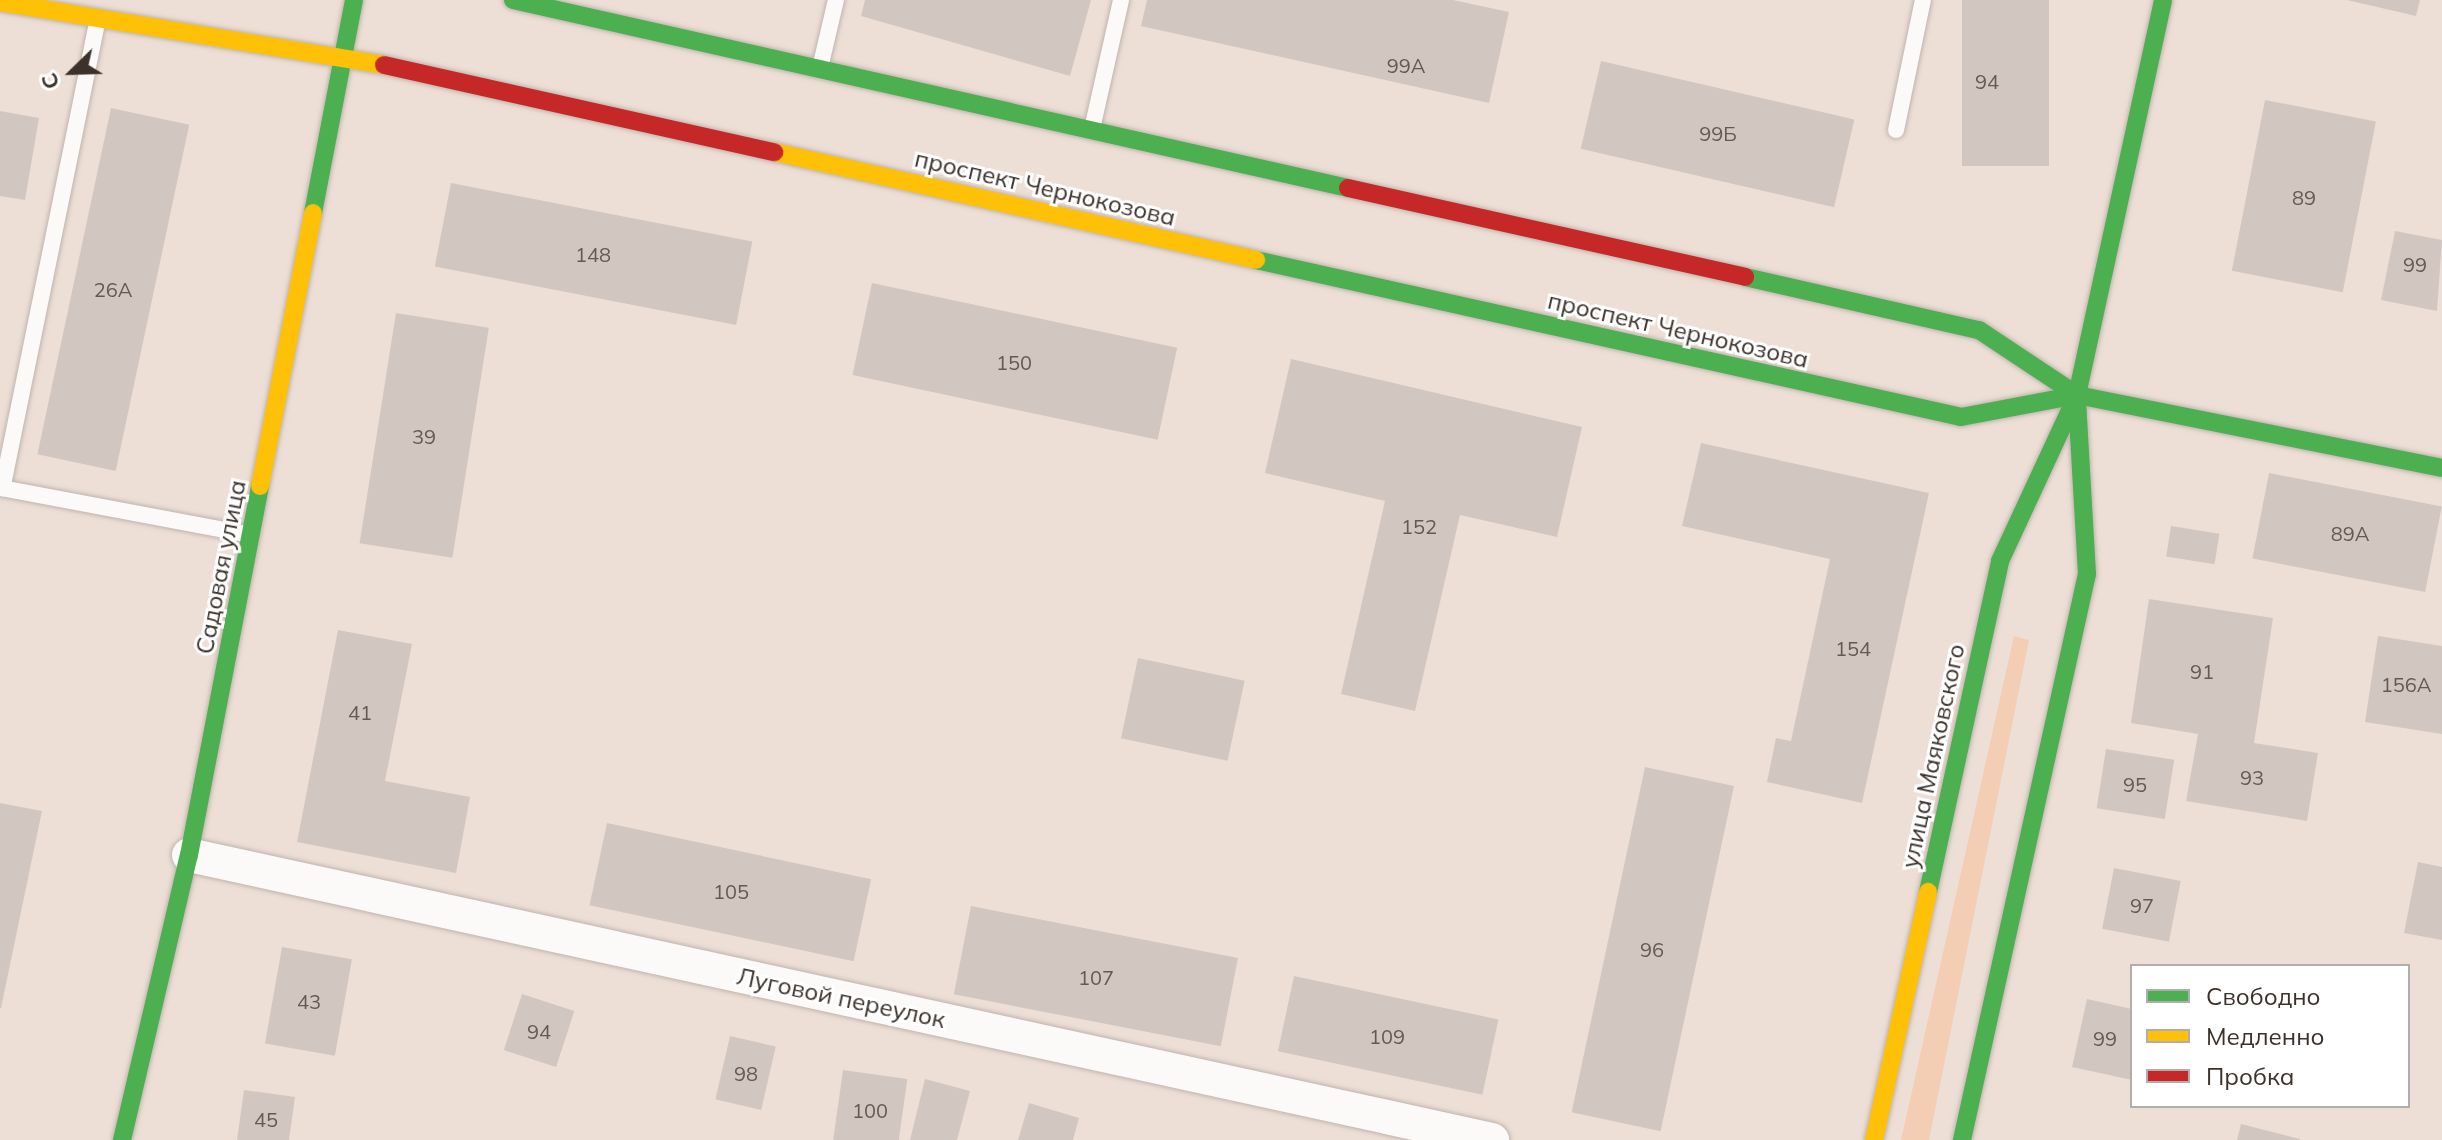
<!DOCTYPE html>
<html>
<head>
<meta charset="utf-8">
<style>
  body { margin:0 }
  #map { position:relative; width:2442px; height:1140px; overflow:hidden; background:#eddfd6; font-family:Mulish,sans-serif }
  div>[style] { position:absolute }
  .green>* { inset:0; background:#f4ceb4 }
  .building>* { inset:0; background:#d2c7c0; transform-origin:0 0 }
  .roads { filter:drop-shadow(0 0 2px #bfb4ad) drop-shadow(0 0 2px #bfb4ad) }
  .lane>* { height:16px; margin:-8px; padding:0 8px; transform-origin:8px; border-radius:8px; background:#fcfaf9 }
  .street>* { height:34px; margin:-17px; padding:0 17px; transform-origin:17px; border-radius:17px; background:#fcfaf9 }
  .fast>* { height:18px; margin:-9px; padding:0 9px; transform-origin:9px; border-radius:9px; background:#4caf50 }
  .slow>* { height:18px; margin:-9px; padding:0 9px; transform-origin:9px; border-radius:9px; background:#ffc107 }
  .jam>* { height:18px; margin:-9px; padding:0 9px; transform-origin:9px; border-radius:9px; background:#c62828 }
  span { translate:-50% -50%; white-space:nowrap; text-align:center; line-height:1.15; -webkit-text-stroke:6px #fff; paint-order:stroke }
  .number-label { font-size:20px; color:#645a53 }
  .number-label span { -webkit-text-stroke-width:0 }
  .street-label { font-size:24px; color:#3c322b }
  .legend { position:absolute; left:2130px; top:964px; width:280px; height:144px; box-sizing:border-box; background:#fff; border:2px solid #b1adaa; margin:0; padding:10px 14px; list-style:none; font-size:24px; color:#3c322b }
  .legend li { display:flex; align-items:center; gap:16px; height:40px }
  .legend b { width:40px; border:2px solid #b1adaa }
  .north { position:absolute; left:32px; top:32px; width:80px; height:80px; -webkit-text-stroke:6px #fff; paint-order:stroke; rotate:247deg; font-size:22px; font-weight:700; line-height:32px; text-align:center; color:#3c322b }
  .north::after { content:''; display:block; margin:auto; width:28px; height:36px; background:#3c322b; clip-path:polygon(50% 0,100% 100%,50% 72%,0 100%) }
</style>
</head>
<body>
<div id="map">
  <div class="green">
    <div style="clip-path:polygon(2014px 636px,2029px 640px,1929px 1140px,1901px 1140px)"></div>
  </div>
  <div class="building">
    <div style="clip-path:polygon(865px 0,1091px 0,1070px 76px,861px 16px)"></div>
    <div style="clip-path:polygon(1147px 0,1453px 0,1509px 12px,1489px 103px,1141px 26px)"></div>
    <div style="left:1962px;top:0;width:87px;height:166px"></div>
    <div style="clip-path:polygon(2347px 0,2420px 0,2416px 16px)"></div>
    <div style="left:1601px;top:61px;width:260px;height:90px;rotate:13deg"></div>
    <div style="left:2265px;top:100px;width:113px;height:174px;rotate:11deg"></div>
    <div style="left:111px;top:108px;width:80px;height:354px;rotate:12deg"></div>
    <div style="clip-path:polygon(0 111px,39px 118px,25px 200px,0 196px)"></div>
    <div style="left:451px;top:183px;width:307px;height:85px;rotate:11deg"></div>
    <div style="clip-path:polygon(2395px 231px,2442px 240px,2437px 311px,2381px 300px)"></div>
    <div style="left:872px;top:283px;width:312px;height:94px;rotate:12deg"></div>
    <div style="left:396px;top:313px;width:94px;height:233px;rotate:9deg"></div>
    <div style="clip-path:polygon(1291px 359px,1582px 427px,1557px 537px,1460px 515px,1415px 711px,1341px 694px,1385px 501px,1265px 473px)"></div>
    <div style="clip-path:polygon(1701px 443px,1929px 493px,1862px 803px,1767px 782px,1776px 738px,1791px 741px,1830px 559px,1682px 526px)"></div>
    <div style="left:2269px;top:473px;width:176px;height:87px;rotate:11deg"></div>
    <div style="left:2171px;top:526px;width:49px;height:31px;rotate:9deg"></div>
    <div style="clip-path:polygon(2149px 599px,2273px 618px,2254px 743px,2318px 753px,2307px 821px,2186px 801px,2198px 734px,2131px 723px)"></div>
    <div style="clip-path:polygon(338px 630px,412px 644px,385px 781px,470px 797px,456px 873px,297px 842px)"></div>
    <div style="clip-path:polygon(2378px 636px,2442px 646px,2442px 734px,2365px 722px)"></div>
    <div style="left:1138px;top:658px;width:109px;height:82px;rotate:12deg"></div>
    <div style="left:2106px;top:749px;width:69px;height:60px;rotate:9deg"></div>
    <div style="left:1645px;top:767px;width:91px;height:353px;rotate:12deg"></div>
    <div style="clip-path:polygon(0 803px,42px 811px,1px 1008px,0 1008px)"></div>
    <div style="left:607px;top:823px;width:270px;height:84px;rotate:12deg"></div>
    <div style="clip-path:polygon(2418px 862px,2442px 867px,2442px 940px,2404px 933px)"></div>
    <div style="left:2114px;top:868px;width:68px;height:62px;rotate:11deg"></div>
    <div style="left:971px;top:906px;width:272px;height:90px;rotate:11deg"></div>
    <div style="left:282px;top:947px;width:71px;height:98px;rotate:10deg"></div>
    <div style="left:1294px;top:976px;width:209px;height:77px;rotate:12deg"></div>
    <div style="left:522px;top:994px;width:55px;height:59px;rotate:18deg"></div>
    <div style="clip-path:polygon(2087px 999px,2132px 1009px,2132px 1080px,2072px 1067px)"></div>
    <div style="left:730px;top:1036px;width:47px;height:65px;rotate:13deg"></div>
    <div style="left:843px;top:1070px;width:65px;height:71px;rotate:8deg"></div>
    <div style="clip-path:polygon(925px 1079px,970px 1091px,957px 1140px,910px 1140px)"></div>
    <div style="clip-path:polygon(244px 1090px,295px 1097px,289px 1140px,237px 1140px)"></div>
    <div style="clip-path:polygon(1029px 1103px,1079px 1118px,1073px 1140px,1018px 1140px)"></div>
    <div style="clip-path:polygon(2241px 1124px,2300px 1139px,2300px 1140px,2237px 1140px)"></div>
  </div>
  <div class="roads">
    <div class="lane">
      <div style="left:98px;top:18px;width:480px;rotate:101.5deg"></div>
      <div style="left:2px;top:488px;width:253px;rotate:10.7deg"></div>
      <div style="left:820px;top:68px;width:70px;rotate:-76.8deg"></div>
      <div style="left:1092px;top:129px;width:132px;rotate:-77.3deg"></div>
      <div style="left:1896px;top:130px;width:133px;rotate:-78.3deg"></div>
    </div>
    <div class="street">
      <div style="left:189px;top:855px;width:1334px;rotate:12.34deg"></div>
    </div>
    <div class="fast">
      <div style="left:513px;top:0;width:856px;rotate:12.69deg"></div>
      <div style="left:313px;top:213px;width:217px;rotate:-79.1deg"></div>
      <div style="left:1256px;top:260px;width:722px;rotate:12.55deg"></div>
      <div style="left:1961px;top:417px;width:118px;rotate:-10.7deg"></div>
      <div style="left:1745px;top:277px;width:240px;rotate:12.8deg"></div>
      <div style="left:1979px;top:330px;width:118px;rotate:33.6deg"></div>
      <div style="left:2077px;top:395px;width:372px;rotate:11.3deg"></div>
      <div style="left:1928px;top:892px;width:339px;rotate:-77.7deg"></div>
      <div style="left:2000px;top:561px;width:183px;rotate:-65.1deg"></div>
      <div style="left:2077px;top:395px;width:404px;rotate:-77.7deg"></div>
      <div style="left:122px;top:1140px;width:293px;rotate:-76.8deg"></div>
      <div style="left:189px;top:855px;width:376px;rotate:-79.1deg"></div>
      <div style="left:1962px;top:1140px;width:580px;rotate:-77.55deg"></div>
      <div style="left:2087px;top:574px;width:173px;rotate:-93.3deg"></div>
    </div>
    <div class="slow">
      <div style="left:0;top:2px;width:389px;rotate:9.3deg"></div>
      <div style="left:774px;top:152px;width:494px;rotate:12.6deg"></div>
      <div style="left:260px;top:486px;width:278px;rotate:-79deg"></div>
      <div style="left:1874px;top:1140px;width:254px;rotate:-77.7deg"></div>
    </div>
    <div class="jam">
      <div style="left:384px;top:65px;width:400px;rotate:12.6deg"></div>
      <div style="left:1348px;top:188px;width:407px;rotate:12.6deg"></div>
    </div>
  </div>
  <div class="number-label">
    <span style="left:1406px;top:65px">99А</span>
    <span style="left:1987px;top:81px">94</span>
    <span style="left:1718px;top:133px">99Б</span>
    <span style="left:2304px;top:197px">89</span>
    <span style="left:593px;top:254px">148</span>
    <span style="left:2415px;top:264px">99</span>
    <span style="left:113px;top:289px">26А</span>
    <span style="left:1014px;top:362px">150</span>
    <span style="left:424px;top:436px">39</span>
    <span style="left:1419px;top:526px">152</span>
    <span style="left:2350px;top:533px">89А</span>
    <span style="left:1853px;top:648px">154</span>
    <span style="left:2202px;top:671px">91</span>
    <span style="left:2406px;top:684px">156А</span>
    <span style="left:360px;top:712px">41</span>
    <span style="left:2252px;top:777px">93</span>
    <span style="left:2135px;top:784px">95</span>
    <span style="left:731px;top:891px">105</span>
    <span style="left:2142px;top:905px">97</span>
    <span style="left:1652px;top:949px">96</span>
    <span style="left:1096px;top:977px">107</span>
    <span style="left:309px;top:1001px">43</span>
    <span style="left:539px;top:1031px">94</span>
    <span style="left:1387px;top:1036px">109</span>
    <span style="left:2105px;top:1038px">99</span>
    <span style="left:746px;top:1073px">98</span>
    <span style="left:870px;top:1110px">100</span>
    <span style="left:266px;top:1119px">45</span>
  </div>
  <div class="street-label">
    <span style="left:1045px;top:188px;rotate:13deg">проспект Чернокозова</span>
    <span style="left:1678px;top:330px;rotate:13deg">проспект Чернокозова</span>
    <span style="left:221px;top:567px;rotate:-79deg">Садовая улица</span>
    <span style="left:1933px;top:756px;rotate:-78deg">улица Маяковского</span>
    <span style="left:841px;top:998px;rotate:12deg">Луговой переулок</span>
  </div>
  <ul class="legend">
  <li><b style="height:10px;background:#4caf50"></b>Свободно</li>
  <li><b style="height:10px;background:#ffc107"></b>Медленно</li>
  <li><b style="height:10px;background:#c62828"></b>Пробка</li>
  </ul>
  <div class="north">С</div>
</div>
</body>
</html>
